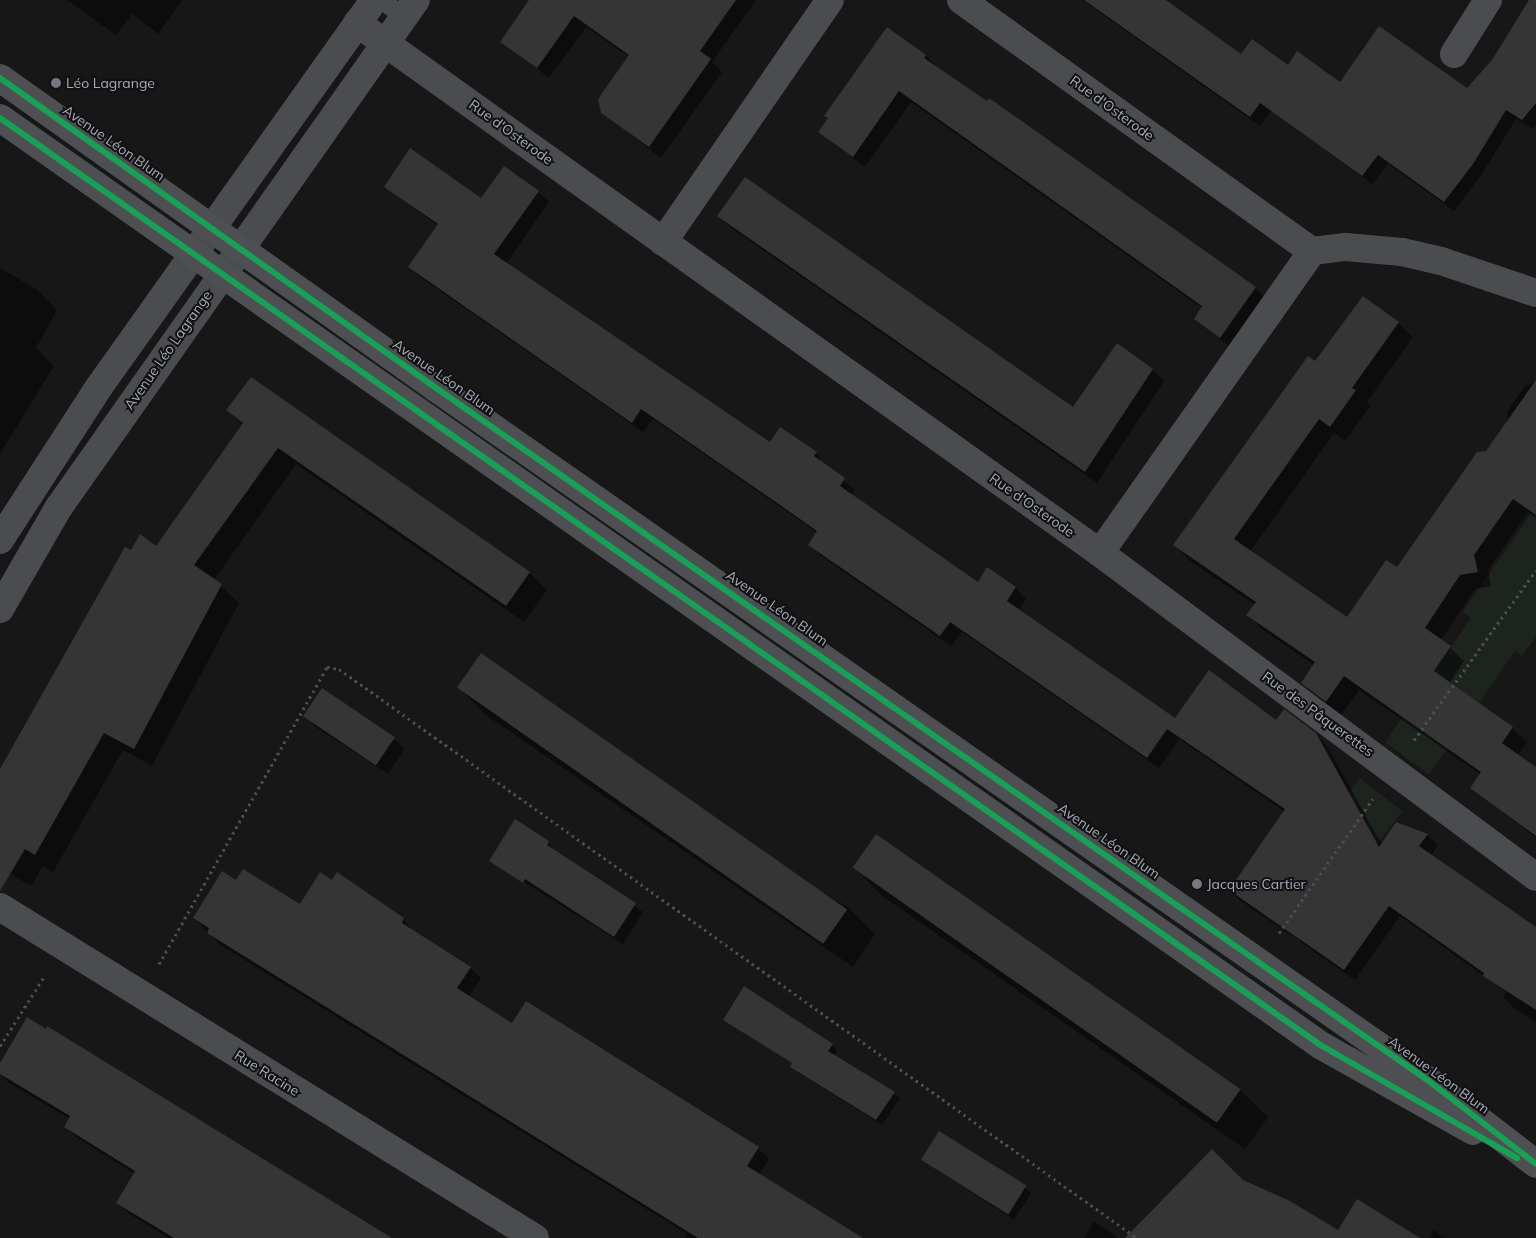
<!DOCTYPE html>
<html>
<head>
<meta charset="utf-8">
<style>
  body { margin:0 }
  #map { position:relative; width:1536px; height:1238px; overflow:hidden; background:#171717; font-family:Mulish,sans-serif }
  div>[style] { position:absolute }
  .green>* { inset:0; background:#1d241e; transform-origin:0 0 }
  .shadow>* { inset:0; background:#0007; transform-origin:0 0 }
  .building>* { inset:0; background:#353536; transform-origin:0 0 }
  .path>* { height:3px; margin-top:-1.5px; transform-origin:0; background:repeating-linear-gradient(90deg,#4d4e52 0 2.5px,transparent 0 6.5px) }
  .service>* { height:18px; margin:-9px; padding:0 9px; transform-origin:9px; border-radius:9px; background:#4b4c50 }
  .minor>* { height:28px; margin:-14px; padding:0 14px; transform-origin:14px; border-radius:14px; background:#4b4c50 }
  .primary>* { height:28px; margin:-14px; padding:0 14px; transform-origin:14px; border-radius:14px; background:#4d4f52 }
  .cycleway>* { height:6px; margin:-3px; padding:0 3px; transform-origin:3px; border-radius:3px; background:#1a9f57 }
  .dots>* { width:14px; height:14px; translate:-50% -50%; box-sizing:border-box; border:2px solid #111113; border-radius:50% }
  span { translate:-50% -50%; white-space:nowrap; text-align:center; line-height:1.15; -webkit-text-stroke:4px #111113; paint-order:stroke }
  .poi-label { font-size:14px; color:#a8adb8 }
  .left { translate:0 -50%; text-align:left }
  .street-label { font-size:14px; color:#a8adb8 }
</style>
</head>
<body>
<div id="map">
  <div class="green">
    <div style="clip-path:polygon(1536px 507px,1536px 637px,1522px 656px,1515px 651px,1429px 775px,1385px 742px,1471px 618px,1462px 612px)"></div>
    <div style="left:1360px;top:778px;width:54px;height:167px;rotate:38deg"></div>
  </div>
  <div class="shadow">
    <div style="clip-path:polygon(67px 0,182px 0,158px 34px,132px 14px,116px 35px)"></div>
    <div style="clip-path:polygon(531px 0,756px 0,712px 62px,722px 72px,661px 158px,602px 112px,629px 57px,586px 27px,549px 78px,502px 41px)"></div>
    <div style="clip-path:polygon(1082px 0,1164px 0,1242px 56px,1340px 83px,1468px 89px,1493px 61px,1530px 0,1536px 0,1536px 124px,1533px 129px,1516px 119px,1482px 174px,1454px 211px,1388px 164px,1372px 184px,1271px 111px,1260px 126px)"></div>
    <div style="clip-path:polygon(926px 55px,937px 67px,1255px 288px,1267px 299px,1232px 348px,1195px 319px,1202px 308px,911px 102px,865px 167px,820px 132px)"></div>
    <div style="clip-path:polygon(385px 187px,481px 199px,538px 192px,549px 202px,506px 264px,770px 444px,816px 453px,825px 466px,855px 490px,851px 495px,978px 583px,1015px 588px,1026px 599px,1018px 611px,1175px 720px,1277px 722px,1316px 734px,1327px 746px,1382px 845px,1427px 835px,1438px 845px,1431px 856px,1536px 928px,1536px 1022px,1514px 1008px,1503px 997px,1506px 992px,1400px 916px,1355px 980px,1241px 901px,1230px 890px,1285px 812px,1179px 739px,1159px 768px,962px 632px,951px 646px,821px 556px,810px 545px,817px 533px,792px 515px,653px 419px,643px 432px,420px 277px,409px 267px,438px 226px)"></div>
    <div style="clip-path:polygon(718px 216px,1073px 409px,1153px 370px,1164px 381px,1097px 483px,730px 227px)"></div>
    <div style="clip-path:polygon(0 268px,36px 289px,57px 310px,36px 348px,54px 366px,0 454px)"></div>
    <div style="clip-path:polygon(1398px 323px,1413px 337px,1367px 402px,1370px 406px,1345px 441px,1334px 433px,1250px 552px,1347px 619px,1397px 569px,1487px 452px,1508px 421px,1507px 412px,1524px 387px,1536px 381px,1536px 518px,1528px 512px,1488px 570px,1491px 586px,1475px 589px,1441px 640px,1464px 661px,1449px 684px,1512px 728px,1527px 742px,1518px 756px,1536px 769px,1536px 838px,1472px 788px,1481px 775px,1359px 690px,1341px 715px,1317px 697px,1302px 683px,1314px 665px,1263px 630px,1248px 615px,1255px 605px,1189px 560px,1175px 545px,1316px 363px)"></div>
    <div style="clip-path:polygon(251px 379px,530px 573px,547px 590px,524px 622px,296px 464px,214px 580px,239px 603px,152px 766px,123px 750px,53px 872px,43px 866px,31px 886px,0 868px,0 771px,132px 551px,157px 548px,243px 426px,228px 410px)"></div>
    <div style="clip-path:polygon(458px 687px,848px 907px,875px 934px,853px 967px,486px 715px)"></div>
    <div style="clip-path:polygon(307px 718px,394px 739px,405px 749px,388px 774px,317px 728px)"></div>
    <div style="clip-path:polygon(548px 842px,555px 852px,643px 912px,623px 944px,490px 861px)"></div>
    <div style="clip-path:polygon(854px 867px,1240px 1090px,1268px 1117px,1245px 1149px,881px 895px)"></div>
    <div style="clip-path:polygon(333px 881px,404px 919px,413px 931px,470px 968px,481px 978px,469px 997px,512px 1025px,758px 1148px,769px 1159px,759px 1175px,861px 1238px,685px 1238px,687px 1234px,219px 944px,194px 918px,236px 882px,300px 906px)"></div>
    <div style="clip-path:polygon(725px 1020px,832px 1045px,837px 1051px,834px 1056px,900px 1098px,882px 1125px,797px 1072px,791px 1067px,793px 1064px)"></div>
    <div style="clip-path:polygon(0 1066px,390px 1238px,169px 1238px,128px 1213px,117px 1203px,135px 1174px,76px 1137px,65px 1126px,70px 1119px,8px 1082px,0 1074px)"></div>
    <div style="left:939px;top:1133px;width:110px;height:32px;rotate:33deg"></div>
    <div style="clip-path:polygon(1094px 1221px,1118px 1238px,1084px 1238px)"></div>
    <div style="clip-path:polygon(1434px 1230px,1445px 1238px,1429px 1238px)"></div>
  </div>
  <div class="building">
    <div style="clip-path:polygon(529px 0,736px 0,700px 51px,711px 59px,649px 147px,601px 113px,598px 99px,629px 55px,574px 16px,537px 68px,500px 42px)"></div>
    <div style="clip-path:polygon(1084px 0,1166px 0,1241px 54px,1252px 39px,1288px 65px,1297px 51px,1340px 82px,1379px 26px,1467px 88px,1492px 60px,1529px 0,1536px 0,1536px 103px,1522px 120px,1506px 110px,1473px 164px,1444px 202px,1378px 155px,1362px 176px,1260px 103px,1250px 117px)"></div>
    <div style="clip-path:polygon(887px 27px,926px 55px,924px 58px,987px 101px,989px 98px,1256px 287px,1220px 338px,1194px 319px,1202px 306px,899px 91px,853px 157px,818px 132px,828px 118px,824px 116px)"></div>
    <div style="clip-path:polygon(410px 148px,481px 198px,504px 166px,539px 191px,494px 254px,770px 442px,780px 427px,817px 452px,814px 456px,845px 478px,840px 486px,978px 582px,987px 567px,1016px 587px,1007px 601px,1175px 718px,1209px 670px,1276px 720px,1284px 709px,1316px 733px,1379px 847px,1396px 822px,1428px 834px,1419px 846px,1536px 927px,1536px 1010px,1483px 976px,1484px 973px,1389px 906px,1344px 970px,1229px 890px,1285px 809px,1167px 729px,1174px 719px,1147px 758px,950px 622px,940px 636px,808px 545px,817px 531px,780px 505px,641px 409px,632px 423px,408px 267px,438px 224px,384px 187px)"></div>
    <div style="clip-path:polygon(745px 177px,1073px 407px,1117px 343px,1153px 369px,1085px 472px,717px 216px)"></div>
    <div style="clip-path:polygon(1363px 296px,1399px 322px,1352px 388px,1356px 390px,1330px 427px,1319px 419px,1234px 539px,1347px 617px,1386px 560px,1397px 567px,1477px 452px,1486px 451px,1536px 380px,1536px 515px,1513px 499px,1474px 555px,1478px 572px,1460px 575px,1425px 628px,1451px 646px,1434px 671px,1513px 727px,1502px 743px,1536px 767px,1536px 836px,1470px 788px,1481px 772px,1344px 676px,1326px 702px,1301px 683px,1315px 662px,1246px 615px,1256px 602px,1173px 545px,1308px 356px,1315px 361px)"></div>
    <div style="clip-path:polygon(251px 377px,530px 572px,506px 606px,278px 448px,194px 565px,222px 584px,134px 749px,104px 733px,35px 855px,25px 849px,0 891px,0 769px,125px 547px,131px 550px,140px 534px,156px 546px,243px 423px,226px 410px)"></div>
    <div style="left:481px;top:653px;width:447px;height:42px;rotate:35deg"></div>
    <div style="left:322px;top:688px;width:88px;height:34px;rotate:34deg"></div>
    <div style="clip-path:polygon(515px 819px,549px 841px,547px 845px,636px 903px,614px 937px,525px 879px,523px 883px,489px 861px)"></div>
    <div style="left:876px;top:834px;width:445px;height:41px;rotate:35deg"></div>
    <div style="clip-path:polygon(243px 869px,300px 904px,320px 872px,332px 880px,337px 872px,404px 918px,402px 923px,471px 967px,457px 988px,512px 1023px,526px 1001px,759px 1147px,747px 1166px,863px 1238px,698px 1238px,207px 933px,209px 928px,193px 918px,222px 871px,236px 880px)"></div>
    <div style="clip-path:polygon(744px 986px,833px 1044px,828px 1051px,895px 1092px,876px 1120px,790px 1067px,792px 1063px,723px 1020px)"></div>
    <div style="clip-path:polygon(27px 1017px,46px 1029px,47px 1026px,392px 1238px,174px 1238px,116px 1203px,135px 1171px,64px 1127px,70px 1116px,0 1074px,0 1063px)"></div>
    <div style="left:939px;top:1131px;width:103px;height:34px;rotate:32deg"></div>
    <div style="clip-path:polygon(1212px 1149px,1243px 1180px,1290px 1201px,1338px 1230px,1357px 1199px,1420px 1238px,1125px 1238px)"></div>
  </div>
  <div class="path">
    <div style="left:1414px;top:740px;width:209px;rotate:-54.3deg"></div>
    <div style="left:1279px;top:933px;width:164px;rotate:-55deg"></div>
    <div style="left:159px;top:964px;width:341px;rotate:-60.5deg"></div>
    <div style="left:327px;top:667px;width:12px;rotate:9deg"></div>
    <div style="left:339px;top:669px;width:980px;rotate:35.49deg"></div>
    <div style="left:0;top:1046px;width:82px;rotate:-57.5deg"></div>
  </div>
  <div class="service">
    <div style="left:381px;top:0;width:29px;rotate:36deg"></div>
  </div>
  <div class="minor">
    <div style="left:961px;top:0;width:432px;rotate:35.6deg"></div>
    <div style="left:1312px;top:251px;width:34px;rotate:-7deg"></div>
    <div style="left:1346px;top:247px;width:56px;rotate:5.1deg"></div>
    <div style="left:1402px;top:252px;width:40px;rotate:13deg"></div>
    <div style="left:1441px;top:261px;width:100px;rotate:18.6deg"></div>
    <div style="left:357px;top:23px;width:913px;rotate:35.5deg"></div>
    <div style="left:1100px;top:553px;width:369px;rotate:-54.9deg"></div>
    <div style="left:1454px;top:54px;width:64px;rotate:-57.8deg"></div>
    <div style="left:663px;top:242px;width:294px;rotate:-55.4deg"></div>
    <div style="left:0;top:540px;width:182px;rotate:-57.1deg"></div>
    <div style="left:99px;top:387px;width:475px;rotate:-54.6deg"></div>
    <div style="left:1100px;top:553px;width:543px;rotate:36.62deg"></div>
    <div style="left:0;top:609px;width:118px;rotate:-60deg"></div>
    <div style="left:59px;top:507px;width:620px;rotate:-54.85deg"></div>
    <div style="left:0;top:907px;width:629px;rotate:31.74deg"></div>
  </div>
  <div class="primary">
    <div style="left:0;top:78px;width:535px;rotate:35.41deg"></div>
    <div style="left:436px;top:388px;width:1212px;rotate:34.92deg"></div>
    <div style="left:1430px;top:1082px;width:134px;rotate:37.7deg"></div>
    <div style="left:0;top:118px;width:1615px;rotate:35.07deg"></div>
    <div style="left:1322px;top:1046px;width:173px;rotate:29.4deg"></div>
  </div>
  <div class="cycleway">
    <div style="left:0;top:78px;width:535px;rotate:35.41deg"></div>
    <div style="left:436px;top:388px;width:1212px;rotate:34.92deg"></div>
    <div style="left:1430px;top:1082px;width:134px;rotate:37.7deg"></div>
    <div style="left:0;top:118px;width:1615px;rotate:35.07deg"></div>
    <div style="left:1322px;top:1046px;width:225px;rotate:29.9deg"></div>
  </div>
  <div class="dots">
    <div style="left:56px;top:83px;background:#757880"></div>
    <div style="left:1197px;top:884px;background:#757880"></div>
  </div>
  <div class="poi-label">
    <span class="left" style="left:66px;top:83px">Léo Lagrange</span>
    <span class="left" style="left:1207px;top:884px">Jacques Cartier</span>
  </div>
  <div class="street-label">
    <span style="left:1112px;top:108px;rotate:36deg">Rue d'Osterode</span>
    <span style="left:511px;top:132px;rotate:36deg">Rue d'Osterode</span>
    <span style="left:114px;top:143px;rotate:35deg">Avenue Léon Blum</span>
    <span style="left:168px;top:350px;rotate:-55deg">Avenue Léo Lagrange</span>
    <span style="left:444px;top:377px;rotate:35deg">Avenue Léon Blum</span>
    <span style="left:1032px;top:505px;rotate:35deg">Rue d'Osterode</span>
    <span style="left:777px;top:608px;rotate:35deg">Avenue Léon Blum</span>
    <span style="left:1318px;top:714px;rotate:36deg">Rue des Pâquerettes</span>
    <span style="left:1109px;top:841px;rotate:35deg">Avenue Léon Blum</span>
    <span style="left:267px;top:1073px;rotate:32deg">Rue Racine</span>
    <span style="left:1439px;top:1075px;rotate:36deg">Avenue Léon Blum</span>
  </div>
</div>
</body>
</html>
